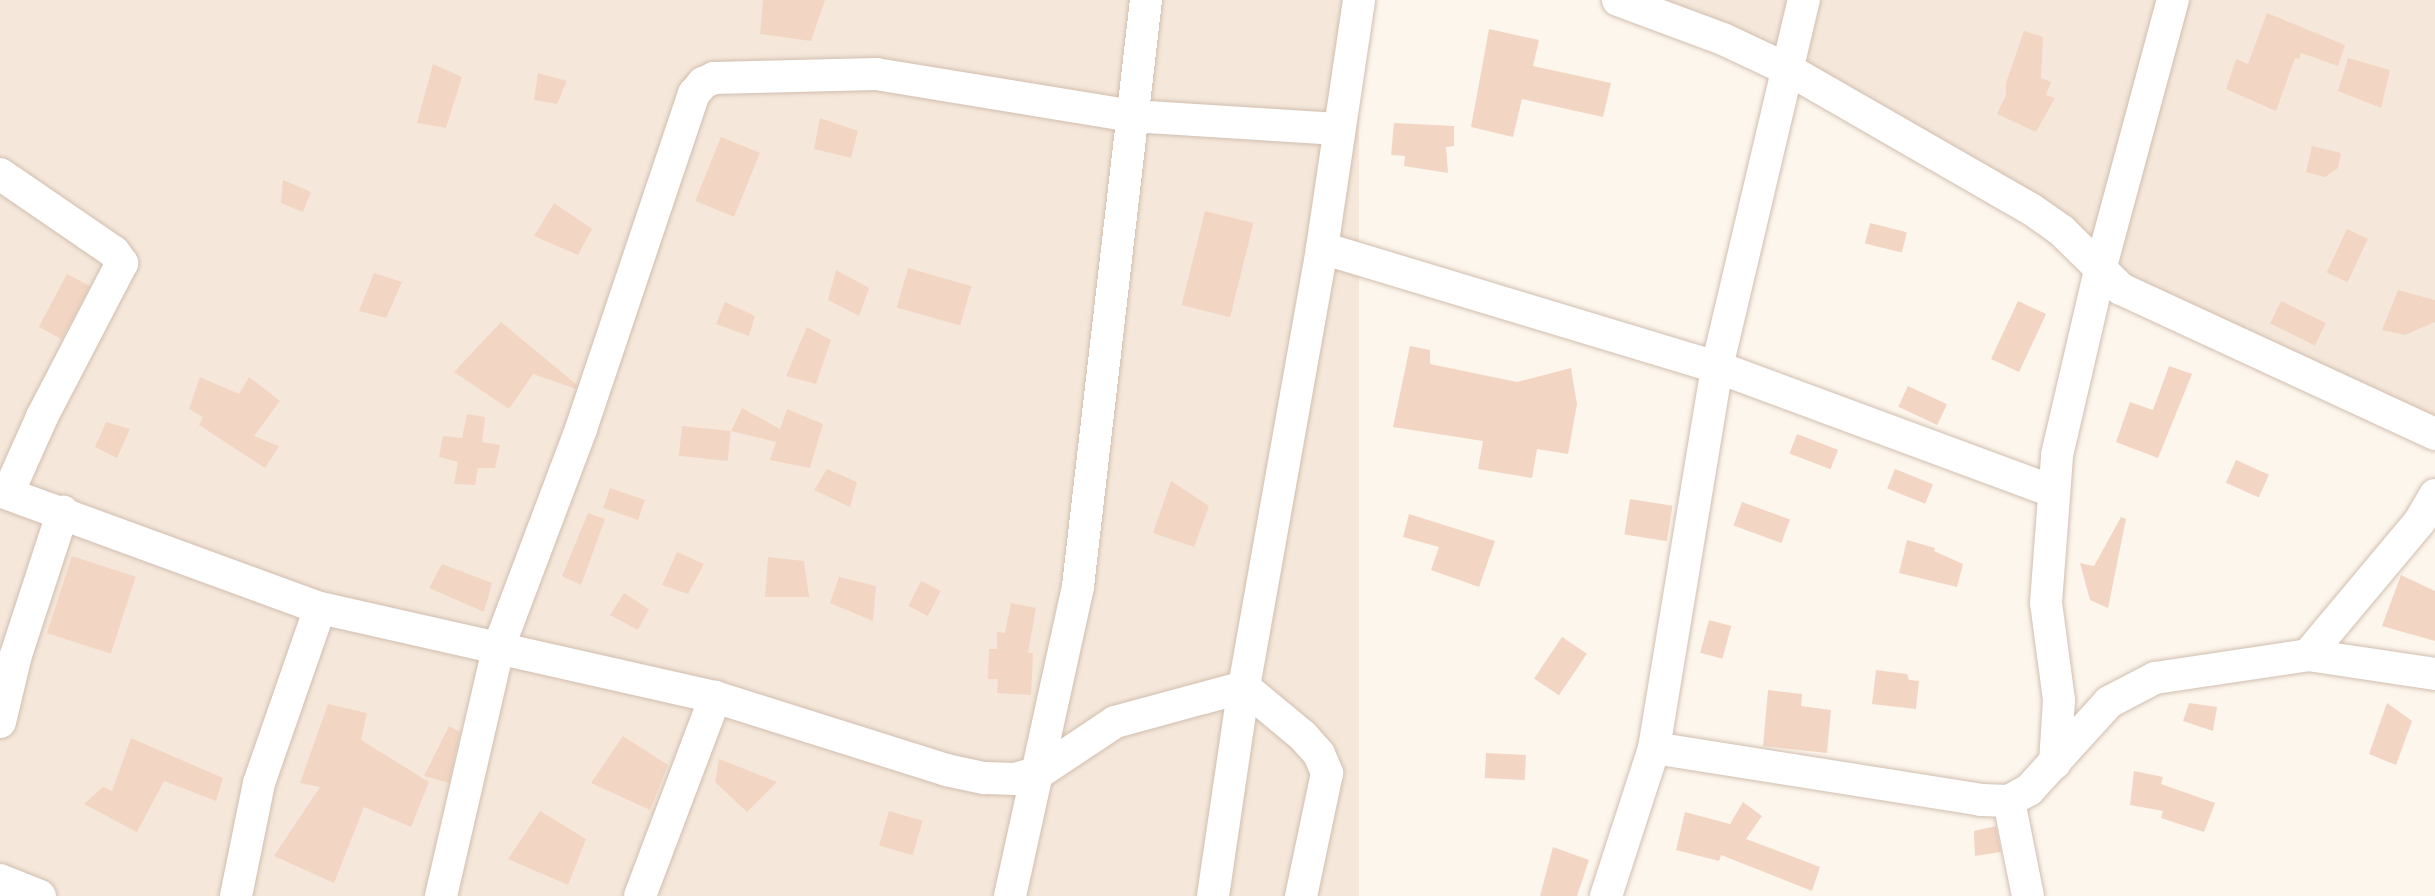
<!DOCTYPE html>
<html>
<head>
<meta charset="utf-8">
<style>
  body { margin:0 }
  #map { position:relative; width:2435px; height:896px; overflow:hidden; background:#fdf6ec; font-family:"Golos Text",sans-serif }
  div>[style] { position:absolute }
  .residential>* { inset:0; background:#f5e8da; transform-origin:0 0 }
  .building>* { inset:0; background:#f3d5c3; transform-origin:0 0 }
  .roads { filter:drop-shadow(0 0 2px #d1beb0) drop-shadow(0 0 2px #d1beb0) }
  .street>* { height:32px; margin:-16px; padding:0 16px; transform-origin:16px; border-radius:16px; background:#fff }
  span { translate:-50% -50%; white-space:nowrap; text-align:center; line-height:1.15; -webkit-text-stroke:4.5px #fffaf3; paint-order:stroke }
</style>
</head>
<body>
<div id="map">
  <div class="residential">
    <div style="left:0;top:0;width:1359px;height:896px"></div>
    <div style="clip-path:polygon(1618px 0,2435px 0,2435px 434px,2153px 305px,2031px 209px)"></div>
  </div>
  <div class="building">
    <div style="clip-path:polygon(763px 0,825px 0,811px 41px,760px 34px)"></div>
    <div style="clip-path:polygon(2267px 13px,2345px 45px,2338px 66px,2301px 53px,2299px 59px,2295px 58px,2276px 111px,2226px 89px,2236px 59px,2248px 64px)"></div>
    <div style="clip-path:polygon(1489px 29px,1539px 40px,1533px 66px,1611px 83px,1603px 117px,1522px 99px,1513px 137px,1471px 127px)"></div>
    <div style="clip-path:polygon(2024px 31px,2043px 37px,2041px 78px,2051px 82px,2046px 95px,2055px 98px,2036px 132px,1997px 114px,2006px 95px,2006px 83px)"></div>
    <div style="clip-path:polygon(2348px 58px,2390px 70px,2381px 108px,2338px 91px)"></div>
    <div style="clip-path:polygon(433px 64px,462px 77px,446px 128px,417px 123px)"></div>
    <div style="clip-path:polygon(538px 73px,567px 81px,557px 104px,534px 100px)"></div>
    <div style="clip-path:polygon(820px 118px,858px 131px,851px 158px,814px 149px)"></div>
    <div style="clip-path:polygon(1394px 123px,1454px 126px,1454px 146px,1446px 147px,1448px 173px,1404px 166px,1405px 156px,1391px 155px)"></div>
    <div style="left:721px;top:137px;width:42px;height:69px;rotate:22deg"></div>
    <div style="clip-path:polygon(2312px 146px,2341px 153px,2338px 168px,2325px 177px,2306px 172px)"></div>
    <div style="clip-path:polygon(283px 180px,311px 192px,303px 212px,281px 203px)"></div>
    <div style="clip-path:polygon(554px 203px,592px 229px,578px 255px,534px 236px)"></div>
    <div style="left:1205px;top:211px;width:50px;height:97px;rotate:14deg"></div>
    <div style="left:1870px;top:223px;width:38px;height:21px;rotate:14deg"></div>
    <div style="left:2347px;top:229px;width:23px;height:48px;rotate:25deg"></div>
    <div style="left:908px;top:268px;width:66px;height:41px;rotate:16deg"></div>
    <div style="clip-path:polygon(836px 270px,869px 288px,859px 316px,828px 300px)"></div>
    <div style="clip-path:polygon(374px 273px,402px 282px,386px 318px,359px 311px)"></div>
    <div style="left:67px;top:274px;width:26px;height:60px;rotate:28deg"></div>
    <div style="clip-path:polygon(2398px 290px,2435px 300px,2435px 322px,2405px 335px,2382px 330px)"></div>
    <div style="left:2018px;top:301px;width:31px;height:64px;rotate:25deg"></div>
    <div style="left:2281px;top:301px;width:50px;height:25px;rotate:26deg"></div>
    <div style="clip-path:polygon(725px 302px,755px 316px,749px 336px,716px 324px)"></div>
    <div style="clip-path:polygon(501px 322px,577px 385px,576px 389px,533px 374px,509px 409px,454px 372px)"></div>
    <div style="clip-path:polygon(807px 327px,831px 340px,816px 384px,786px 376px)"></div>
    <div style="clip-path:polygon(1410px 346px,1430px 350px,1430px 364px,1517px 382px,1571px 368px,1577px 404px,1568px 454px,1537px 449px,1532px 478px,1478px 469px,1483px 441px,1393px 427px)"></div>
    <div style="clip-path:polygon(2169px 366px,2192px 374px,2158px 458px,2116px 442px,2130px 402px,2153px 410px)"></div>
    <div style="clip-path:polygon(200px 377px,239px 394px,249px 377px,280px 401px,254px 436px,279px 446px,265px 468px,199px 425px,203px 417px,189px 409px)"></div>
    <div style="left:1908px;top:386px;width:43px;height:23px;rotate:25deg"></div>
    <div style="clip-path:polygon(742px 408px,780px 429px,787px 409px,823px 424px,810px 468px,770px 460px,776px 442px,731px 431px)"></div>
    <div style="clip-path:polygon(467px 414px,485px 417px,482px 442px,500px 445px,495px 468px,478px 468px,475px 485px,454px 484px,458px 462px,439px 457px,443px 436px,462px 438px)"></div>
    <div style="clip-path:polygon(106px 422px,130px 429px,117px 458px,95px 447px)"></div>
    <div style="left:682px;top:426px;width:49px;height:30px;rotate:6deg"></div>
    <div style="left:1797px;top:434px;width:44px;height:21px;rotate:21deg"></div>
    <div style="left:2236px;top:460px;width:36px;height:25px;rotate:24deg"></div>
    <div style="clip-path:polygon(827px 469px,857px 482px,850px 507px,814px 490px)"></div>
    <div style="left:1895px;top:469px;width:41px;height:21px;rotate:22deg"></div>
    <div style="clip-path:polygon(1171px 481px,1209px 506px,1194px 547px,1153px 533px)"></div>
    <div style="left:610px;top:488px;width:37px;height:21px;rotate:19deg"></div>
    <div style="left:1630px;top:499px;width:43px;height:36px;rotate:9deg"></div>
    <div style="left:1742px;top:502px;width:51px;height:25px;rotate:20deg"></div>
    <div style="clip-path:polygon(588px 513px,605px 519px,581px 585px,562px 576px)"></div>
    <div style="clip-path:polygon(1409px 514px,1495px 541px,1479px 587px,1431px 570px,1439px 547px,1403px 537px)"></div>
    <div style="clip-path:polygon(2121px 517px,2126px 519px,2108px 608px,2090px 600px,2080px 563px,2094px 566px)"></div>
    <div style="clip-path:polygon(1907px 540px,1935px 548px,1934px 551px,1963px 564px,1957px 587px,1899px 573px)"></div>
    <div style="clip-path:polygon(677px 552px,704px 564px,688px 594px,662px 585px)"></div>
    <div style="left:72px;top:556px;width:67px;height:81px;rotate:18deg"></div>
    <div style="clip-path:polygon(768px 557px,804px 561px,809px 597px,765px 597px)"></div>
    <div style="clip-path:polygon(442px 564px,492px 583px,484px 612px,429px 588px)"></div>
    <div style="clip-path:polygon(2401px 575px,2435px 591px,2435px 641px,2382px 626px)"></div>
    <div style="clip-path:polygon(839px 577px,876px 586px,873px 621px,830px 603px)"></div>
    <div style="left:921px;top:581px;width:22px;height:28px;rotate:27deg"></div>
    <div style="clip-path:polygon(624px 593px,649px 609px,638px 630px,610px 615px)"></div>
    <div style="clip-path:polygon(1011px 603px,1036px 608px,1028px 653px,1033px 653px,1031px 695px,997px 693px,998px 679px,988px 679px,989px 649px,997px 649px,997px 632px,1005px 633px)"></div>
    <div style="left:1709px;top:620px;width:23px;height:34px;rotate:15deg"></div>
    <div style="left:1562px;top:637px;width:30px;height:50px;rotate:34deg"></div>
    <div style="clip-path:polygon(1876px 670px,1907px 674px,1909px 680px,1919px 681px,1916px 709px,1872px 704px)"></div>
    <div style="clip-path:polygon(1768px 690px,1802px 694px,1801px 706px,1831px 710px,1827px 753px,1763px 746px)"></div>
    <div style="clip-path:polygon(2189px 703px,2217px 707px,2213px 731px,2183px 721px)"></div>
    <div style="clip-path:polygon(2387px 703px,2412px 721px,2396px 765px,2369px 754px)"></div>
    <div style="clip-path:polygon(328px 704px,367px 713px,361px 740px,429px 782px,411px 827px,364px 807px,334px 883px,274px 856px,320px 787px,300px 783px)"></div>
    <div style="clip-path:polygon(449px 726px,460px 732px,449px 783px,424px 776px)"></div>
    <div style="clip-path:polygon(623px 736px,668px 765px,650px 810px,591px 783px)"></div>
    <div style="clip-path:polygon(131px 738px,223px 778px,216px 801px,164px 781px,137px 832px,84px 804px,103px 787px,112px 791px)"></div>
    <div style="left:1486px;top:753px;width:40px;height:25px;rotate:3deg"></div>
    <div style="clip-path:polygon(719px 759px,777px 782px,747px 812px,715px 782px)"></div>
    <div style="clip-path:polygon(2134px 771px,2163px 777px,2161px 784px,2215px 803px,2204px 832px,2161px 818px,2163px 811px,2130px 805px)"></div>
    <div style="clip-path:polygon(1743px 802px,1762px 816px,1746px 839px,1820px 867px,1812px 891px,1721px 855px,1719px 861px,1676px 850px,1685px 812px,1730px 824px)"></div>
    <div style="clip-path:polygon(540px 811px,586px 839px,568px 885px,508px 859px)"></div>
    <div style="left:889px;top:811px;width:35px;height:36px;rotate:16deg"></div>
    <div style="clip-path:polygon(1996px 826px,2001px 852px,1975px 856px,1974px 831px)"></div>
    <div style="clip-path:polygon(1553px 847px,1589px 860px,1577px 896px,1540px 896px)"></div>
  </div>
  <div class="roads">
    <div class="street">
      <div style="left:1618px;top:0;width:112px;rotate:20.4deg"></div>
      <div style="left:1723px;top:39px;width:73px;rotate:25.2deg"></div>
      <div style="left:1789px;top:70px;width:279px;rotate:29.9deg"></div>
      <div style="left:2031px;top:209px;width:38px;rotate:35deg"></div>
      <div style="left:2062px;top:231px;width:83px;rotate:44.5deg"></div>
      <div style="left:2121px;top:289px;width:346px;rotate:24.8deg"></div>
      <div style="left:0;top:174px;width:138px;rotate:34.4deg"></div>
      <div style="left:114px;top:252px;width:14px;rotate:54deg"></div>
      <div style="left:122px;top:263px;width:174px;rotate:117.5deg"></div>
      <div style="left:42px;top:417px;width:83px;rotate:114.1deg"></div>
      <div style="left:1322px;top:248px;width:413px;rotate:16.8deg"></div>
      <div style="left:1717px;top:367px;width:357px;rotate:20.3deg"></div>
      <div style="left:0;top:491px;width:341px;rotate:20.1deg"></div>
      <div style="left:320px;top:608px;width:405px;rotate:12.7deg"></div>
      <div style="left:715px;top:697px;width:242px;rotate:17.5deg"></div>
      <div style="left:946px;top:770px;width:40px;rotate:12deg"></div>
      <div style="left:985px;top:778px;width:30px;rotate:2deg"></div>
      <div style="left:1015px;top:779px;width:26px;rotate:-16deg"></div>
      <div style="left:1040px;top:772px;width:90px;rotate:-33.7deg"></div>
      <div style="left:1115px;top:722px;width:134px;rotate:-15.2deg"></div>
      <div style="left:1244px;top:687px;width:77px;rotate:39.7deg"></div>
      <div style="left:1303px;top:736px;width:24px;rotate:48deg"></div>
      <div style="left:1319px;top:754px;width:21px;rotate:67deg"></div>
      <div style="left:1327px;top:773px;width:126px;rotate:101.9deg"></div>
      <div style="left:2308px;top:655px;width:175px;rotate:-50.1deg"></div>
      <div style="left:2420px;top:521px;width:30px;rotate:-60deg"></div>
      <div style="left:0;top:722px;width:69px;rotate:-76.6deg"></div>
      <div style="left:16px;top:655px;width:151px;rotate:-71.9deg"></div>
      <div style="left:1654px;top:748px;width:331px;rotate:9deg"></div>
      <div style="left:1981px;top:800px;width:28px;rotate:2deg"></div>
      <div style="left:2009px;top:801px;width:23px;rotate:-29deg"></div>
      <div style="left:2029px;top:790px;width:119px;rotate:-47.7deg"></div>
      <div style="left:2109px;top:702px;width:52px;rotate:-27.6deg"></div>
      <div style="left:2155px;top:678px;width:155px;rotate:-8.5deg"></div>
      <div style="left:2308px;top:655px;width:128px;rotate:8.5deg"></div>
      <div style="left:2055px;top:763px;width:63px;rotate:-86.4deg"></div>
      <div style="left:2059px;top:700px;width:98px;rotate:-97.6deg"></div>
      <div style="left:2046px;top:603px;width:148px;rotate:-85.7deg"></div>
      <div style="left:2057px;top:455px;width:190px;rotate:-76.9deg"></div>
      <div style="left:2100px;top:270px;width:280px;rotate:-74.9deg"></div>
      <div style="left:2009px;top:801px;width:97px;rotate:78.7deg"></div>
      <div style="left:0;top:880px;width:43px;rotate:21.8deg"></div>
      <div style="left:236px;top:896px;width:115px;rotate:-78.5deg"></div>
      <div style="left:259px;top:783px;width:185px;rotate:-70.8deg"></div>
      <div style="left:441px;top:896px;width:253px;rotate:-77deg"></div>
      <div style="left:498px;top:649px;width:235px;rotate:-69.3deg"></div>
      <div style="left:581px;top:429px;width:354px;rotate:-71.4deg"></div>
      <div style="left:694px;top:94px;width:14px;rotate:-51deg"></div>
      <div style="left:703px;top:83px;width:12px;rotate:-24deg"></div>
      <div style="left:714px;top:78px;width:162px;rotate:-1.4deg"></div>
      <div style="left:876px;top:74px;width:259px;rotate:9.3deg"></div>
      <div style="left:1132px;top:116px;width:206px;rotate:3.6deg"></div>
      <div style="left:640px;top:896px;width:213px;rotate:-69.3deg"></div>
      <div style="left:1010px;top:896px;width:317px;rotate:-77.6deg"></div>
      <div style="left:1078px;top:586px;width:590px;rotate:-83.38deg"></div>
      <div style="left:1213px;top:896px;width:211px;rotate:-81.6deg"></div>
      <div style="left:1244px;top:687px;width:446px;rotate:-79.9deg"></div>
      <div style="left:1322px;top:248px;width:251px;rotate:-81.5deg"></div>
      <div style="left:1606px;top:896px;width:156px;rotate:-72deg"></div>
      <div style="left:1654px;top:748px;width:386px;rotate:-80.6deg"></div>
      <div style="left:1717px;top:367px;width:377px;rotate:-76.7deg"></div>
    </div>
  </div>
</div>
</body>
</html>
